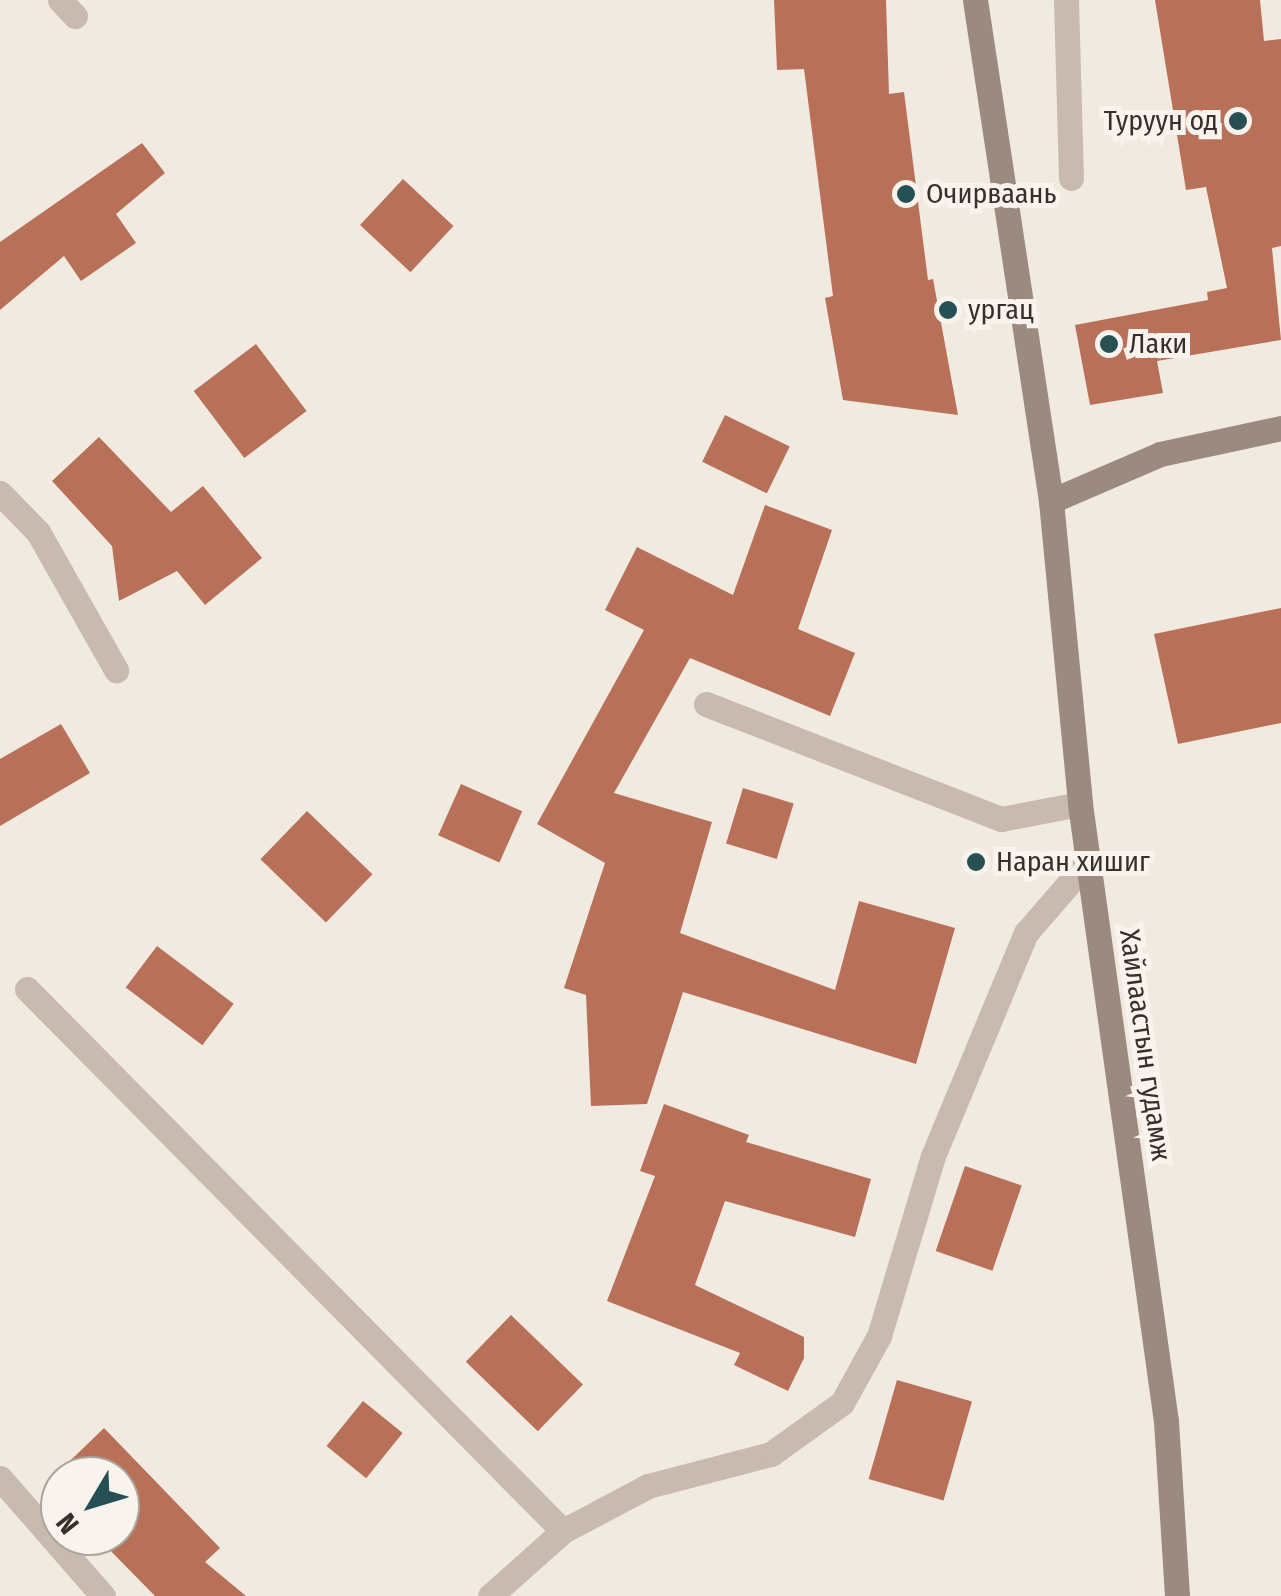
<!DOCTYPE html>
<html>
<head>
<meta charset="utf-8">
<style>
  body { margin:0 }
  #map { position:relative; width:1281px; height:1596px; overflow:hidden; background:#f1eae1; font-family:"Fira Sans Condensed",sans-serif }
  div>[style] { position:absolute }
  .building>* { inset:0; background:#b87158; transform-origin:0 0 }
  .street>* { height:25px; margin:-12.5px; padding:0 12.5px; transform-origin:12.5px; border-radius:12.5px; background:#c8baae }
  .secondary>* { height:25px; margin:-12.5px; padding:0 12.5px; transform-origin:12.5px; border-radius:12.5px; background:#9b8a7f }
  .dots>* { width:28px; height:28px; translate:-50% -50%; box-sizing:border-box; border:5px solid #f8f3ed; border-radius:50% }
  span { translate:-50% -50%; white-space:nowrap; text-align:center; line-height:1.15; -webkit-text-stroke:10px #f8f3ed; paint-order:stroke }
  .poi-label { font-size:28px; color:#372f2b }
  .right { translate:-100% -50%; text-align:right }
  .left { translate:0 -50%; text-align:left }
  .street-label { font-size:28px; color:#372f2b }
  .north { position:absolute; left:40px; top:1456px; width:100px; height:100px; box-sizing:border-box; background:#f8f3ed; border:2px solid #aba59f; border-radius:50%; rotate:232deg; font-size:28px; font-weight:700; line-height:40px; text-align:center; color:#372f2b }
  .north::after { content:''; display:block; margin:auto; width:35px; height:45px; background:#265054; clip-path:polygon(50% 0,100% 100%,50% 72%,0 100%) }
</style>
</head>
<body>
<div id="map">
  <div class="building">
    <div style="clip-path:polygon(774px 0,886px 0,889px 94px,904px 92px,928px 280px,933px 279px,958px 415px,843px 400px,825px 298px,833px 296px,804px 69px,777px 70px)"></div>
    <div style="clip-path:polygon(1155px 0,1260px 0,1264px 41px,1281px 39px,1281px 246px,1272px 248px,1281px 340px,1157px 361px,1163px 393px,1090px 405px,1075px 325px,1208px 300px,1207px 292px,1227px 288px,1206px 187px,1186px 190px)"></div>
    <div style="clip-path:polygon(142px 143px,165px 173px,116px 214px,136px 243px,81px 281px,64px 256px,0 310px,0 242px)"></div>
    <div style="left:403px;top:179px;width:69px;height:63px;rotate:43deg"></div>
    <div style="left:256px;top:344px;width:84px;height:78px;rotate:53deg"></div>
    <div style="left:725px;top:415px;width:72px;height:52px;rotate:26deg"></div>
    <div style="clip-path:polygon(99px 437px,171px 512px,203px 486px,262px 558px,205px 605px,177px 571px,119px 601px,112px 546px,52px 481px)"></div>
    <div style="clip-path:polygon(765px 505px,832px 530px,798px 629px,855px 653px,830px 716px,690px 658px,614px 793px,712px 822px,680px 933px,835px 990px,859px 901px,955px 928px,916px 1064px,683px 992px,647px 1104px,591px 1106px,586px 995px,564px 988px,605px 863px,537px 824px,644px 630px,605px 610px,637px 547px,733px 595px)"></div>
    <div style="clip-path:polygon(1281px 608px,1281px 723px,1178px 744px,1154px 634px)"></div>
    <div style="clip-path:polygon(61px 724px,90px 773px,0 826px,0 759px)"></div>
    <div style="left:461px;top:784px;width:67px;height:56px;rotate:24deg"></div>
    <div style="left:743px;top:788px;width:53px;height:58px;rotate:17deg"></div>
    <div style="left:307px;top:811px;width:91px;height:67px;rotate:44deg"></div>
    <div style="left:157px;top:946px;width:96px;height:52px;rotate:37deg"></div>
    <div style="clip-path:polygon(664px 1104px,749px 1135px,746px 1142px,871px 1179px,855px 1237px,725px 1201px,695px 1285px,804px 1337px,804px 1358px,788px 1391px,734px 1365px,740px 1353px,607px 1301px,655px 1176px,640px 1171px)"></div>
    <div style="left:965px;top:1166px;width:60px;height:90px;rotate:19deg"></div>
    <div style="left:511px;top:1315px;width:100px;height:65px;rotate:44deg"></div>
    <div style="left:897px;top:1380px;width:78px;height:103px;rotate:16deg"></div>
    <div style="left:363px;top:1401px;width:51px;height:58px;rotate:39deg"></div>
    <div style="clip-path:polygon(104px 1428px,220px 1548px,205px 1562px,246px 1596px,155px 1596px,96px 1536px,120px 1536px,120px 1476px,60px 1476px,60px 1498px,46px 1484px)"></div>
  </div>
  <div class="street">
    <div style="left:60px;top:0;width:22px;rotate:47deg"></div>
    <div style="left:1066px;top:0;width:178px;rotate:88.4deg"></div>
    <div style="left:0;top:493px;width:54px;rotate:45.7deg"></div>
    <div style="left:38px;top:532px;width:159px;rotate:60.5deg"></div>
    <div style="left:706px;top:704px;width:317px;rotate:21.3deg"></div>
    <div style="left:1001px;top:819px;width:80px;rotate:-10.8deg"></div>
    <div style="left:27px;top:989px;width:762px;rotate:45.32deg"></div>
    <div style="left:0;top:1478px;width:157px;rotate:48.9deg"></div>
    <div style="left:490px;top:1596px;width:98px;rotate:-41.7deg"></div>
    <div style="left:563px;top:1531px;width:96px;rotate:-27.9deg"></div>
    <div style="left:648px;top:1486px;width:127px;rotate:-14.6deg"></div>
    <div style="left:771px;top:1454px;width:87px;rotate:-35.7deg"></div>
    <div style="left:842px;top:1403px;width:77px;rotate:-61.1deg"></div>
    <div style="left:879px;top:1336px;width:188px;rotate:-73.3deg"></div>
    <div style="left:933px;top:1156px;width:242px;rotate:-67.4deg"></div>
    <div style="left:1026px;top:933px;width:96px;rotate:-49.2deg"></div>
  </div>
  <div class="secondary">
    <div style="left:975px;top:0;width:507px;rotate:81.37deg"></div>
    <div style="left:1051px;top:501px;width:304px;rotate:84.5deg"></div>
    <div style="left:1080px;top:804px;width:623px;rotate:82.07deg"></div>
    <div style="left:1166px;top:1421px;width:175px;rotate:86.4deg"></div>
    <div style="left:1051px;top:501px;width:119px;rotate:-23.3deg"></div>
    <div style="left:1160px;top:454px;width:124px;rotate:-12.1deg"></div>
  </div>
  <div class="dots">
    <div style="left:1238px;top:121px;background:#265054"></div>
    <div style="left:906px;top:194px;background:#265054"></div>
    <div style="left:948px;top:310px;background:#265054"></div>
    <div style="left:1109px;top:344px;background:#265054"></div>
    <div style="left:976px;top:862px;background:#265054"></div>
  </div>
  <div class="poi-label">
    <span class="right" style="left:1218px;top:121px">Туруун од</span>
    <span class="left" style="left:926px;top:194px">Очирваань</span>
    <span class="left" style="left:968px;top:310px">ургац</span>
    <span class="left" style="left:1129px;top:344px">Лаки</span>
    <span class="left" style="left:996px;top:862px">Наран хишиг</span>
  </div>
  <div class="street-label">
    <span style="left:1145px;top:1045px;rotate:82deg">Хайлаастын гудамж</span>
  </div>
  <div class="north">N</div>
</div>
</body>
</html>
